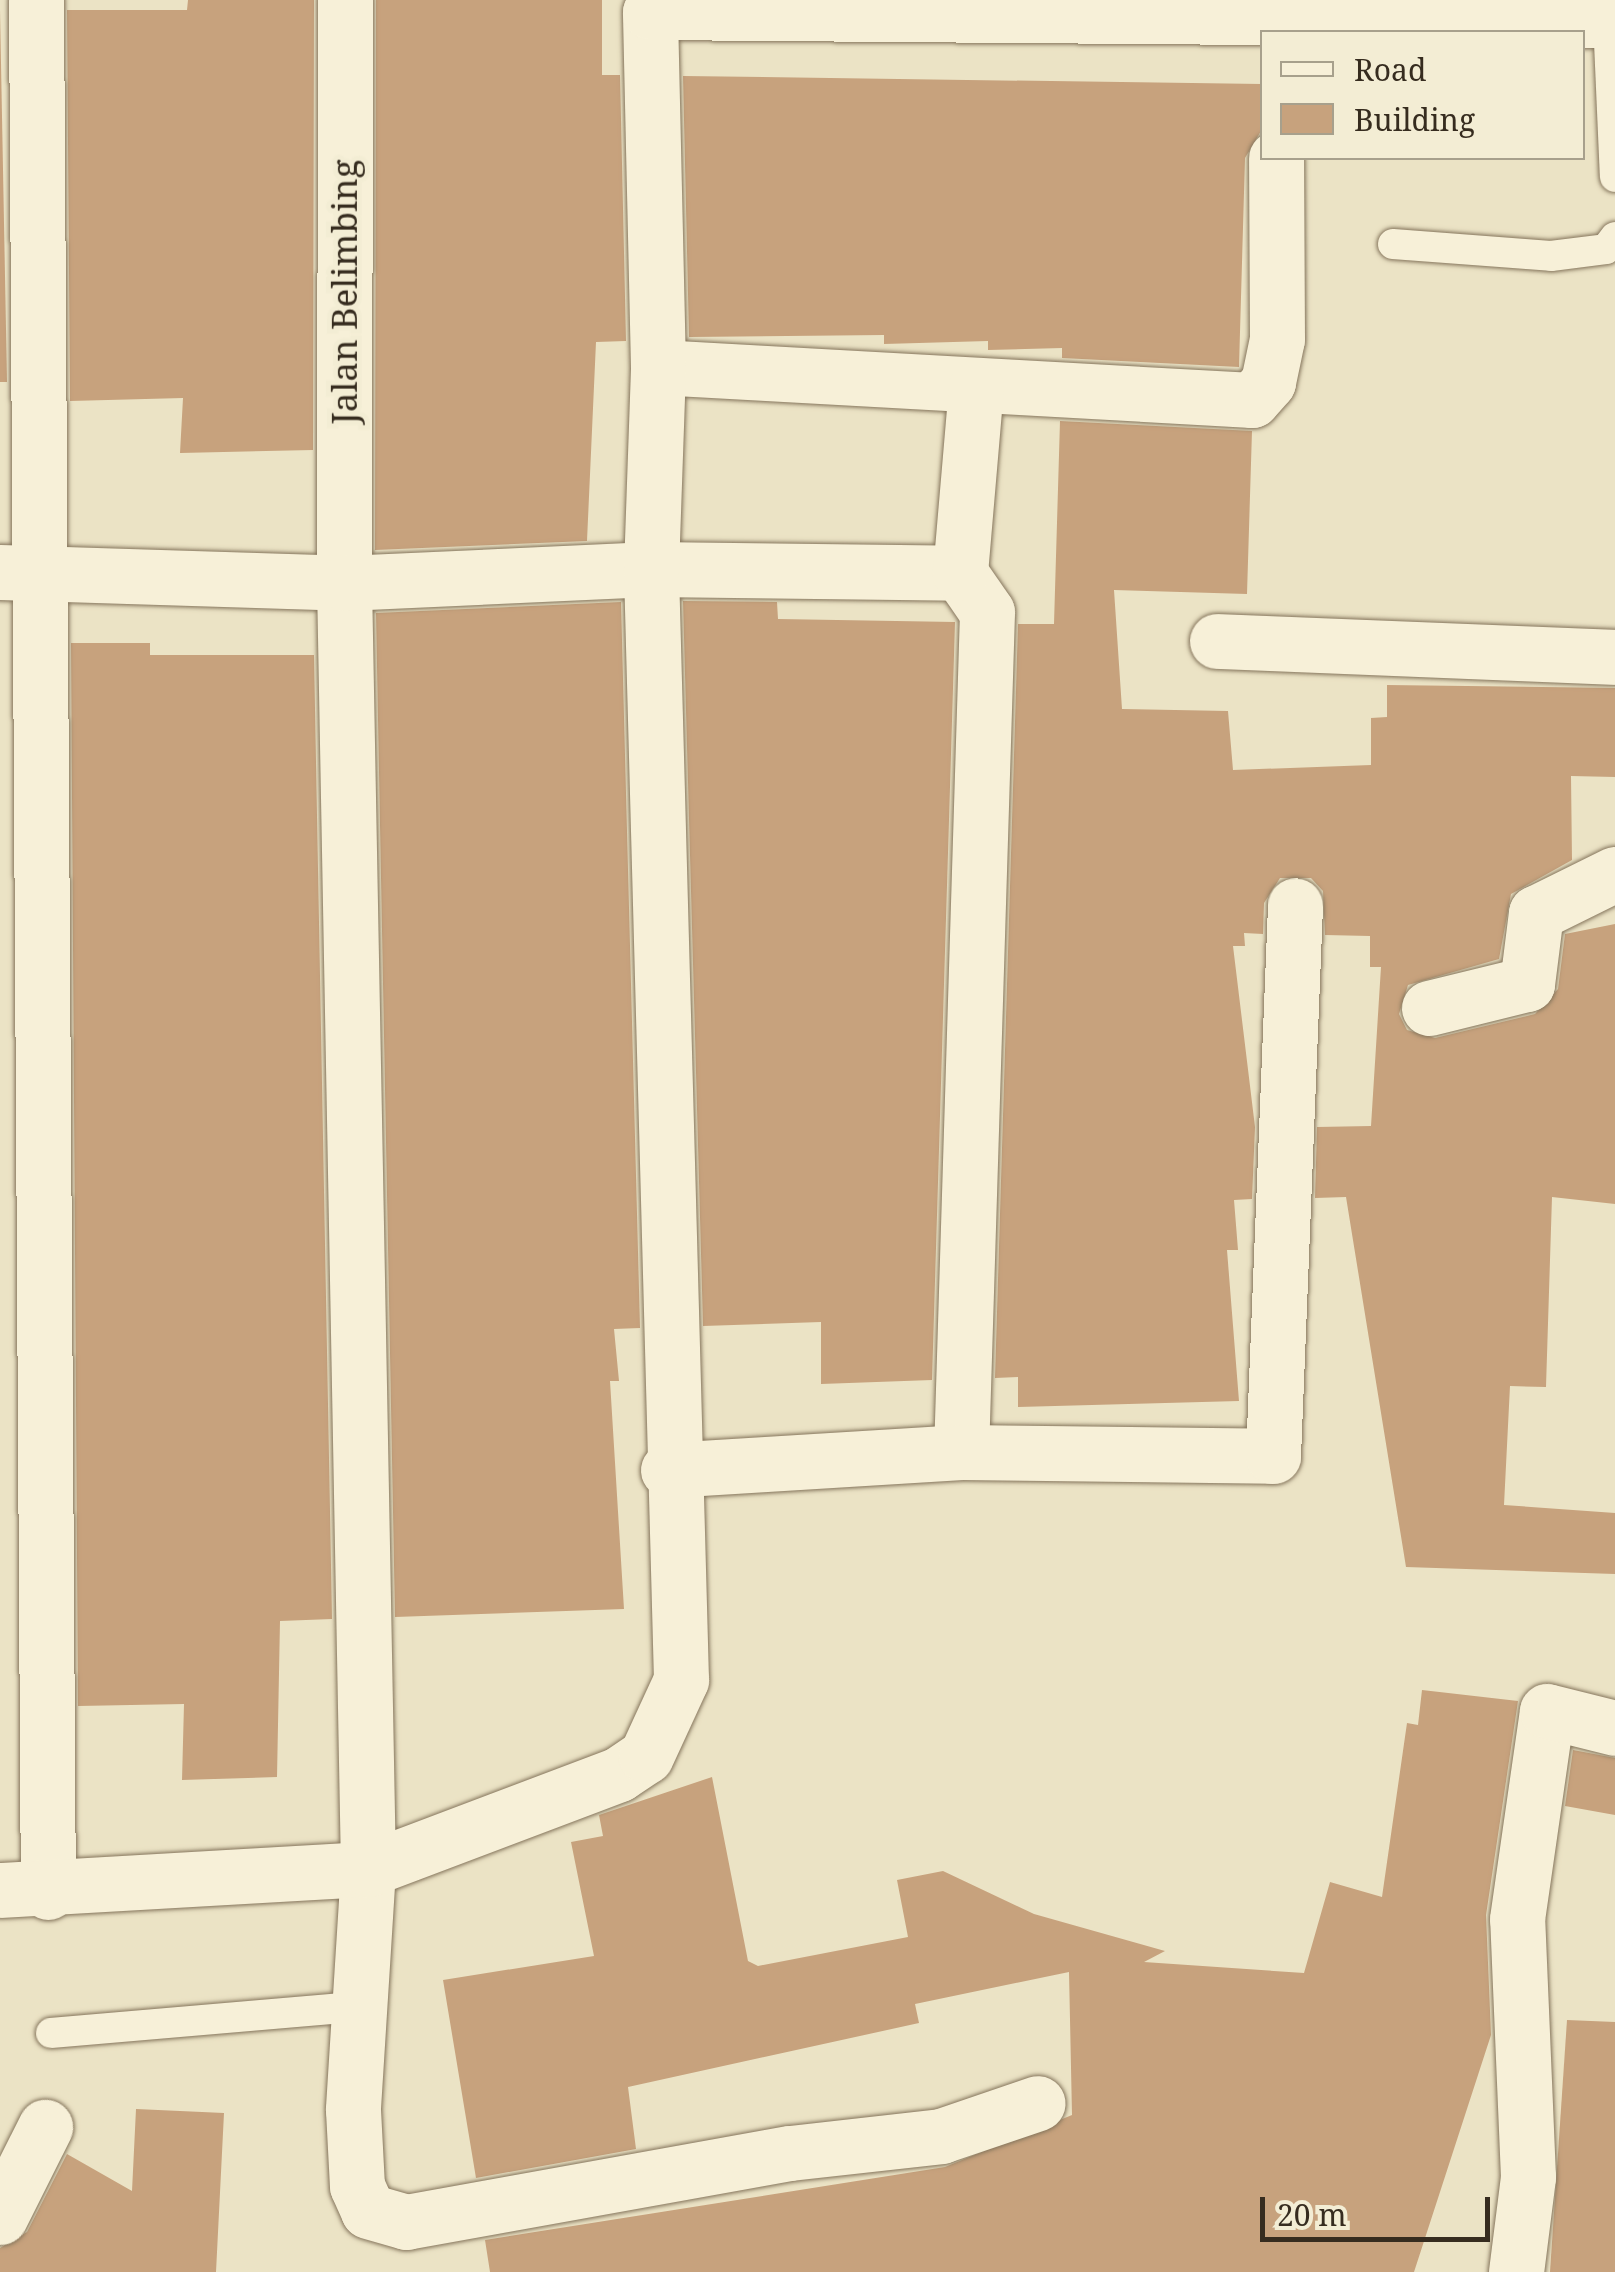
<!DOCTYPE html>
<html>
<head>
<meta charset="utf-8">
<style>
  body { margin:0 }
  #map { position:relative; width:1615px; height:2272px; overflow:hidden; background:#ebe3c5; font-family:"Noto Serif",serif }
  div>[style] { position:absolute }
  .building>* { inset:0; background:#c7a27d }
  .roads { filter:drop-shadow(0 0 2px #85755c) drop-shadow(0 0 2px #85755c) }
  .lane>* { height:30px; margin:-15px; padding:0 15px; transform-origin:15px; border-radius:15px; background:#f7f0d8 }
  .street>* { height:55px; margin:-27.5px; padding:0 27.5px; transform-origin:27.5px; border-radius:27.5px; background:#f7f0d8 }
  span { translate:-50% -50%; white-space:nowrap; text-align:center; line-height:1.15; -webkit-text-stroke:10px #f3edd4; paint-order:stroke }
  .street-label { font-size:35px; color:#362c1f }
  .legend { position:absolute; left:1260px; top:30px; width:325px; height:130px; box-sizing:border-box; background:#f3edd4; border:2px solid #a7a08c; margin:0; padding:12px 18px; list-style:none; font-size:30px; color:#362c1f }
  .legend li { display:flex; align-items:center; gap:20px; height:50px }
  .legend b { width:50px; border:2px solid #a7a08c }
  .scale { position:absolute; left:1260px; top:2197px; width:230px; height:45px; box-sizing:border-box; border:5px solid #362c1f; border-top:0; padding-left:12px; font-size:30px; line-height:35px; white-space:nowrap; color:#362c1f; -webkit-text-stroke:8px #f3edd4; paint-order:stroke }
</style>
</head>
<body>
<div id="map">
  <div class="building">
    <div style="clip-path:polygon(188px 0,314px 0,313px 450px,180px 453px,183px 398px,70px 401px,67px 10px,187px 10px)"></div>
    <div style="clip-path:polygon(376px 0,602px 0,602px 75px,620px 75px,626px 341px,596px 342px,587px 541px,375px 550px)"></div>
    <div style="clip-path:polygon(0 10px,7px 382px,0 382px)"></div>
    <div style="clip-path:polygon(683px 76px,1262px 84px,1261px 131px,1245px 158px,1239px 367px,1062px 358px,1062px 348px,988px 350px,988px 341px,884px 344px,884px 335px,689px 337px)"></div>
    <div style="clip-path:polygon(1060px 421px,1252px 431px,1247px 594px,1114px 590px,1122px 709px,1228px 711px,1233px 770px,1371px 765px,1371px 718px,1387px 717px,1387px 685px,1615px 688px,1615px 777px,1571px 776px,1572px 860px,1511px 894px,1499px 959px,1408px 985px,1399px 1014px,1407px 1030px,1435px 1038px,1535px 1014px,1558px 989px,1565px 934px,1615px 924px,1615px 1204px,1552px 1197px,1546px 1387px,1510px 1386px,1504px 1505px,1615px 1513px,1615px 1574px,1406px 1567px,1346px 1197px,1315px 1198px,1317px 1127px,1371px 1126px,1381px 967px,1370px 967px,1370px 936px,1325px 935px,1323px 891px,1311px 878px,1280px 878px,1264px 903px,1263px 934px,1244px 933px,1245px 946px,1233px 946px,1255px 1127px,1252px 1199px,1234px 1200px,1238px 1250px,1227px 1250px,1239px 1401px,1018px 1407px,1018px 1377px,995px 1378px,1018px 624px,1054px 624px)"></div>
    <div style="clip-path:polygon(683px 601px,777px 602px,778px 619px,955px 622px,932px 1380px,821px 1384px,821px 1322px,703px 1326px)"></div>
    <div style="clip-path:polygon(621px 602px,640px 1328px,614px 1329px,619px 1381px,610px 1381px,624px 1609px,395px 1617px,376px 613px)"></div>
    <div style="clip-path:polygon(71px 643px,150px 643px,150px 655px,314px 655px,332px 1619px,280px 1621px,277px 1777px,182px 1780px,184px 1704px,78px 1706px)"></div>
    <div style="clip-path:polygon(1422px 1690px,1518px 1701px,1486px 1915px,1491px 2035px,1414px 2272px,490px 2272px,485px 2240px,945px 2167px,1072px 2115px,1069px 1972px,915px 2004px,919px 2023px,628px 2087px,636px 2149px,476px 2178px,443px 1980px,594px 1956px,571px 1842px,603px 1836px,599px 1815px,712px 1777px,748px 1961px,758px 1966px,908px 1937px,897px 1880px,943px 1871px,1034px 1914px,1165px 1951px,1144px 1962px,1304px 1973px,1330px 1882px,1382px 1897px,1407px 1723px,1418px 1725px)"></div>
    <div style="clip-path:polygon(1573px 1750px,1615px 1758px,1615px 1815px,1565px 1806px)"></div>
    <div style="clip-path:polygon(1567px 2020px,1615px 2022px,1615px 2272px,1550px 2272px)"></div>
    <div style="clip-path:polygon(136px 2109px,224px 2113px,216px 2272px,0 2272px,0 2248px,27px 2232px,67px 2154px,132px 2191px)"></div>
  </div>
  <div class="roads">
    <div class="lane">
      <div style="left:1608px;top:19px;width:158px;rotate:87.5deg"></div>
      <div style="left:1393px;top:244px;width:158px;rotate:4.3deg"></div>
      <div style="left:1551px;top:256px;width:55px;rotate:-7.3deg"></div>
      <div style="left:1606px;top:249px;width:15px;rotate:-53deg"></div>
      <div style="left:51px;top:2033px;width:307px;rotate:-4.9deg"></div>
    </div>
    <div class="street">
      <div style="left:36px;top:0;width:1892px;rotate:89.64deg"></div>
      <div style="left:345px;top:0;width:583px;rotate:90.1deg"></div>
      <div style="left:344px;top:583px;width:1286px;rotate:88.93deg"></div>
      <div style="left:368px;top:1869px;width:241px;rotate:93.6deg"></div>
      <div style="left:353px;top:2110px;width:76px;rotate:87deg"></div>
      <div style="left:357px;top:2186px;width:27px;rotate:66deg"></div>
      <div style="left:368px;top:2211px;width:40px;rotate:16deg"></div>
      <div style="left:406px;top:2222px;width:390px;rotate:-10.2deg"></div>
      <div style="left:790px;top:2153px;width:152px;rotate:-6.4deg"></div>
      <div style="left:941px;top:2136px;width:102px;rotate:-18.8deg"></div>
      <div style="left:658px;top:367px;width:595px;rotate:3.18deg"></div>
      <div style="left:1252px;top:400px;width:24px;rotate:-48deg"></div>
      <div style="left:1268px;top:382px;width:44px;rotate:-78.2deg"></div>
      <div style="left:1277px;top:339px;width:181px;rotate:-90.3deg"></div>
      <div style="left:0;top:572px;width:344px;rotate:1.8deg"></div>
      <div style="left:344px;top:583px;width:307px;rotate:-2.6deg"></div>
      <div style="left:651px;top:569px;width:309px;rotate:0.7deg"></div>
      <div style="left:960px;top:573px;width:47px;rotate:55.3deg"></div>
      <div style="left:987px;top:612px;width:840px;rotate:91.77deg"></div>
      <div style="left:960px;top:573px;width:187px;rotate:-85.1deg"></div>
      <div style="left:1217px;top:641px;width:398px;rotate:2.3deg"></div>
      <div style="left:1429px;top:1008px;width:101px;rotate:-13.8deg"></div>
      <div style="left:1527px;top:984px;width:72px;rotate:-82.8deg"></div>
      <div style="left:1536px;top:913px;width:88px;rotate:-26.3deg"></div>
      <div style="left:668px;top:1470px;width:294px;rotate:-3.5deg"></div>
      <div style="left:961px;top:1452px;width:312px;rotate:0.7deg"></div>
      <div style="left:1273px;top:1456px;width:551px;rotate:-87.71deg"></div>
      <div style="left:0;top:1890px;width:369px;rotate:-3.3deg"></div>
      <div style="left:368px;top:1869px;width:268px;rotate:-20.7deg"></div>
      <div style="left:619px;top:1774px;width:32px;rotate:-34deg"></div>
      <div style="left:646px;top:1756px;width:84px;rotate:-65.3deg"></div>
      <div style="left:681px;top:1680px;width:1111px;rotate:-91.55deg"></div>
      <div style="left:651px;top:569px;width:202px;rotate:-88deg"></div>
      <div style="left:658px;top:367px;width:355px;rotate:-91.3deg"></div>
      <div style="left:650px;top:12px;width:965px;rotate:0.47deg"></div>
      <div style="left:0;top:2217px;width:101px;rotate:-63.4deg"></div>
      <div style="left:1516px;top:2272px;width:96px;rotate:-82.8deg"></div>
      <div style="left:1528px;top:2177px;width:258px;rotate:-92.4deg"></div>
      <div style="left:1517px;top:1919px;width:210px;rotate:-81.8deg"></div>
      <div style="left:1547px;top:1711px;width:70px;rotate:14deg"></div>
    </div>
  </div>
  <div class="street-label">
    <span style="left:344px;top:292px;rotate:-90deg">Jalan Belimbing</span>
  </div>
  <ul class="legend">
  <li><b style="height:12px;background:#f7f0d8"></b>Road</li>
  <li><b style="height:28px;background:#c7a27d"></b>Building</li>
  </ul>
  <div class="scale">20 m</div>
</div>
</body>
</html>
